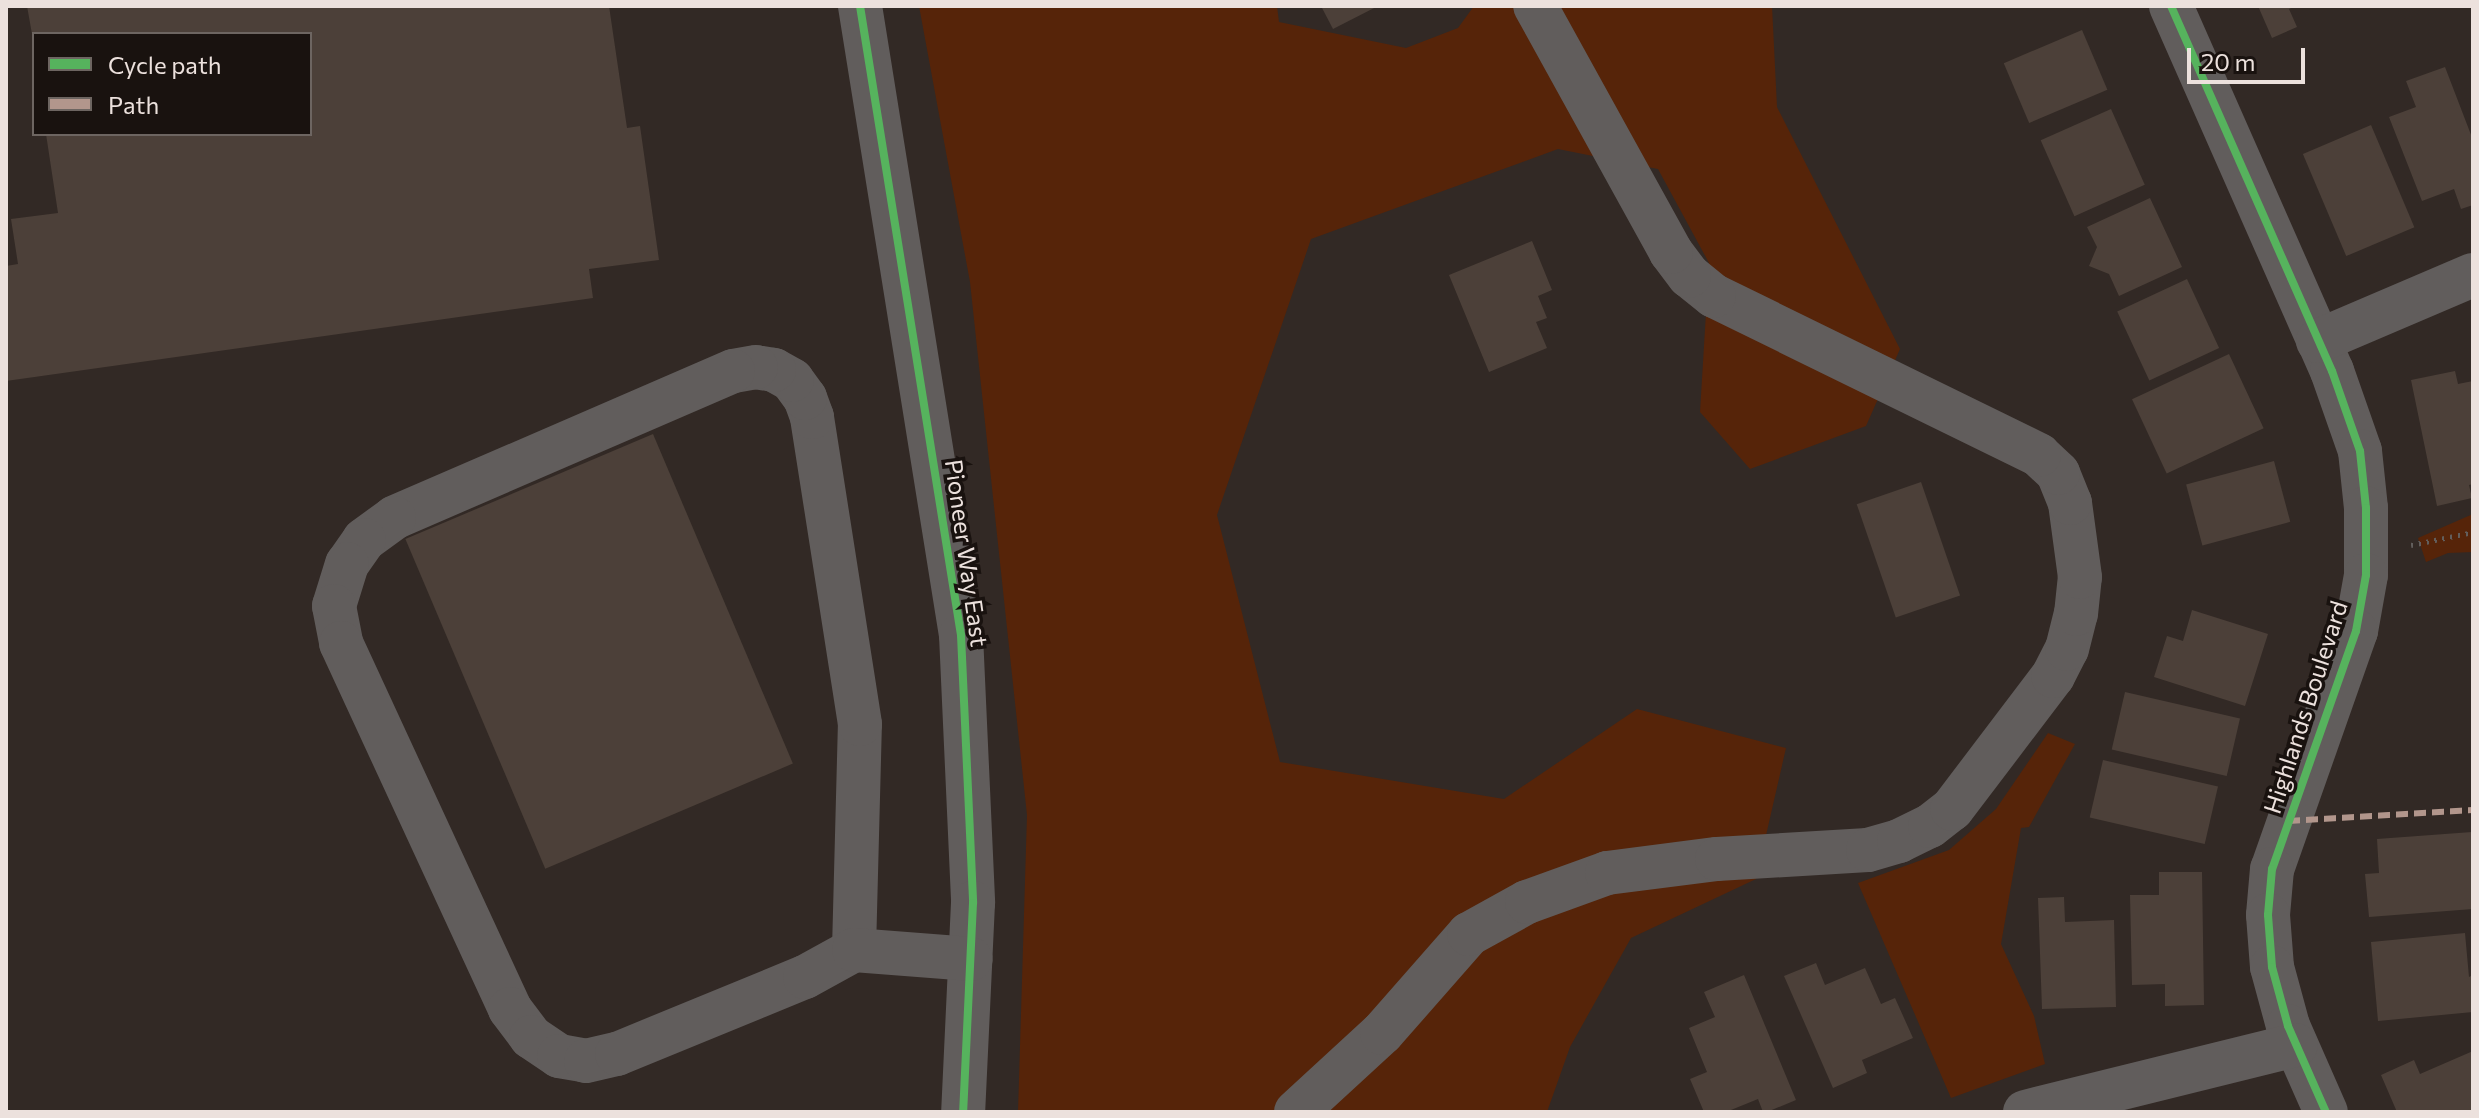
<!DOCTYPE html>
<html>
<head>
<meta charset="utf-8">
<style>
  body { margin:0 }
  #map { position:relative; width:2479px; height:1118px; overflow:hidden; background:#322925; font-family:Commissioner,sans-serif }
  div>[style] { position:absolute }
  .green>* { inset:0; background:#562409 }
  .building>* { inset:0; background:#4c4039; transform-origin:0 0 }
  .path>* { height:5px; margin-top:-2.5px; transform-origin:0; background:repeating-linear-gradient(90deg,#625e5c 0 2px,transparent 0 8px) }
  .minor>* { height:44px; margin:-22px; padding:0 22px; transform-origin:22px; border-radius:22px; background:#615d5c }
  .quiet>* { height:6px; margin-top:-3px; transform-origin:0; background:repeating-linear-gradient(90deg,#b2968c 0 12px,transparent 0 18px) }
  .cycleway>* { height:8px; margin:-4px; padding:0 4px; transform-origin:4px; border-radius:4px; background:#56b35d }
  span { translate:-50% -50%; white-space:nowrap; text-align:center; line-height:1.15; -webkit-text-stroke:7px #19120f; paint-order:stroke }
  .street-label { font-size:24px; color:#ece1dd }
  .frame { position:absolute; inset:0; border:8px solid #ece1dd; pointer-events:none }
  .legend { position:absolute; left:32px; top:32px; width:280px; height:104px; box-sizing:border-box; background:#19120f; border:2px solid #6d6561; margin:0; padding:10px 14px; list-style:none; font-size:24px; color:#ece1dd }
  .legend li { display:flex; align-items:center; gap:16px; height:40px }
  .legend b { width:40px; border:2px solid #6d6561 }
  .scale { position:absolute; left:2187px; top:48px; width:118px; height:36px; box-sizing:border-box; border:4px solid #ece1dd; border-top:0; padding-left:10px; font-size:24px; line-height:28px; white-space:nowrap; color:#ece1dd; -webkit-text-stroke:6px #19120f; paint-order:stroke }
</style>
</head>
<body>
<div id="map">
  <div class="green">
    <div style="clip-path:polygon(919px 6px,1277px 6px,1279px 22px,1406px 48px,1458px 28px,1474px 6px,1772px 6px,1777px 107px,1900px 349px,1866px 426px,1750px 469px,1700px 412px,1709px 263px,1658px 169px,1558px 149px,1311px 239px,1217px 515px,1280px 762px,1504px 799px,1637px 709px,1786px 748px,1756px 879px,1631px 938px,1570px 1047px,1547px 1112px,1018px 1112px,1027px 815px,970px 282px)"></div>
    <div style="clip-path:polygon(2473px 514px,2473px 552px,2448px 553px,2426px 562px,2418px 538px)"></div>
    <div style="clip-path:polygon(2048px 733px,2075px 744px,2029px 827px,2021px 828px,2001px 944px,2034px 1016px,2045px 1064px,1951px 1098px,1858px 883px,1949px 850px,1996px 809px)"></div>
  </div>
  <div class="building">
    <div style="clip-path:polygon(27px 6px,609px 6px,627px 128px,640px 126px,659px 260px,589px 269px,593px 298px,6px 381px,6px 266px,18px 264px,11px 219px,58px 213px,46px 134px,310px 134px,310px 34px,32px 34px)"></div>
    <div style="clip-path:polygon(1321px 6px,1378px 6px,1333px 29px)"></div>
    <div style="clip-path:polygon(2258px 6px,2295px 6px,2289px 9px,2297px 27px,2272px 38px)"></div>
    <div style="left:2082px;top:30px;width:65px;height:85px;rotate:67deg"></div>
    <div style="clip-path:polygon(2445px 67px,2473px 140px,2473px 205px,2461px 209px,2454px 189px,2422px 201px,2389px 117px,2416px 107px,2406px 81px)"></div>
    <div style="left:2111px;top:109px;width:83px;height:77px;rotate:66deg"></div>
    <div style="left:2371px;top:125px;width:111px;height:74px;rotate:67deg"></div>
    <div style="clip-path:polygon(2150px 198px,2182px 267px,2119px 296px,2109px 274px,2089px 266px,2097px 247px,2087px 227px)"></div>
    <div style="clip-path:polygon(1532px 241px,1552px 290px,1538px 296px,1547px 318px,1536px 322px,1547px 348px,1489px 372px,1449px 275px)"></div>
    <div style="left:2187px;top:279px;width:76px;height:77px;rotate:65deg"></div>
    <div style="left:2229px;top:354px;width:82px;height:107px;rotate:65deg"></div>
    <div style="clip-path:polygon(2455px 371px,2458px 384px,2473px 381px,2473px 484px,2469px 485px,2472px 498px,2437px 506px,2411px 380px)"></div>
    <div style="left:653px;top:434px;width:358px;height:269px;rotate:67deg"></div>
    <div style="left:2274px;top:461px;width:63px;height:91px;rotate:75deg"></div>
    <div style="left:1921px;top:482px;width:120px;height:68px;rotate:71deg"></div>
    <div style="clip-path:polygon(2192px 610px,2268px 634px,2245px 706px,2154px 677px,2167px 636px,2183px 641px)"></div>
    <div style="left:2125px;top:692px;width:118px;height:59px;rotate:13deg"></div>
    <div style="left:2103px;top:760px;width:118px;height:59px;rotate:13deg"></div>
    <div style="clip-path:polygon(2472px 832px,2473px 909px,2369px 917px,2365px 874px,2379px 873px,2377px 839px)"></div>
    <div style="clip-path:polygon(2159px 872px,2202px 872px,2204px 1005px,2165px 1006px,2165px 984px,2132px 985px,2130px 895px,2159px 895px)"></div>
    <div style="clip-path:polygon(2064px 897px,2065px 922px,2114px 920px,2116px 1007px,2042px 1009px,2038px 898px)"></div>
    <div style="clip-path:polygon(2465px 933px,2469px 977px,2473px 975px,2473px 1012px,2378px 1021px,2371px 942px)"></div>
    <div style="clip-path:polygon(1816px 963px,1825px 985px,1865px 968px,1881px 1004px,1895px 998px,1913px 1038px,1862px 1060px,1867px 1073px,1833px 1088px,1784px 976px)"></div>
    <div style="clip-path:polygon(1744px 975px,1796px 1100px,1767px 1112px,1763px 1112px,1758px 1099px,1726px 1112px,1704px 1112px,1690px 1079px,1707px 1072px,1689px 1028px,1715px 1017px,1704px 992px)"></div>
    <div style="clip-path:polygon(2473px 1051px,2473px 1112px,2397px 1112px,2381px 1075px,2414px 1060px,2420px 1074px)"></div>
  </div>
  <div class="path">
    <div style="left:2411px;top:545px;width:63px;rotate:-11.8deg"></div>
  </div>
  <div class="minor">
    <div style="left:860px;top:6px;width:637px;rotate:80.88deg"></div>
    <div style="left:961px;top:635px;width:268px;rotate:87.4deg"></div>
    <div style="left:973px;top:903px;width:209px;rotate:92.7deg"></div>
    <div style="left:2171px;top:6px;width:399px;rotate:66.2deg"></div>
    <div style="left:2332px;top:371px;width:85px;rotate:70.7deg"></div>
    <div style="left:2360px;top:451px;width:57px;rotate:84deg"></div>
    <div style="left:2366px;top:508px;width:67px;rotate:90deg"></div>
    <div style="left:2366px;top:575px;width:57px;rotate:100.1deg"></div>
    <div style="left:2356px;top:631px;width:252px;rotate:109.4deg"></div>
    <div style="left:2272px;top:869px;width:46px;rotate:95deg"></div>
    <div style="left:2268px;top:915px;width:52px;rotate:85.6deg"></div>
    <div style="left:2272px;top:967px;width:61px;rotate:74.8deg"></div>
    <div style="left:2288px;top:1026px;width:94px;rotate:66.2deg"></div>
    <div style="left:2318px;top:341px;width:168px;rotate:-23.1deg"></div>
    <div style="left:854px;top:950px;width:226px;rotate:-88.5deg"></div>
    <div style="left:860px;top:724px;width:311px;rotate:-98.9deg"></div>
    <div style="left:812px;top:417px;width:20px;rotate:-110deg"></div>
    <div style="left:805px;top:398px;width:22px;rotate:-126deg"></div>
    <div style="left:792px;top:380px;width:21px;rotate:-151deg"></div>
    <div style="left:774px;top:370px;width:18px;rotate:-171deg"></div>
    <div style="left:756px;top:367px;width:23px;rotate:170deg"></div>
    <div style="left:733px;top:371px;width:369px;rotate:156.6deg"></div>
    <div style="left:394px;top:518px;width:37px;rotate:144deg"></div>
    <div style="left:364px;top:540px;width:29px;rotate:125deg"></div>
    <div style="left:347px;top:564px;width:44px;rotate:107.2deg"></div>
    <div style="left:334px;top:606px;width:38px;rotate:79deg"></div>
    <div style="left:341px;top:643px;width:403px;rotate:65.2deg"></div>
    <div style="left:510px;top:1009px;width:35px;rotate:53deg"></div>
    <div style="left:531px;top:1037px;width:34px;rotate:34deg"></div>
    <div style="left:559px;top:1056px;width:27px;rotate:10deg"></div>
    <div style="left:586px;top:1061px;width:32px;rotate:-13deg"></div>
    <div style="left:617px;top:1054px;width:203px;rotate:-22.3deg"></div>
    <div style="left:805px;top:977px;width:56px;rotate:-28.9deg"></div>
    <div style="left:854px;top:950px;width:117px;rotate:4.4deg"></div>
    <div style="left:1296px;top:1112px;width:117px;rotate:-42.6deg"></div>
    <div style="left:1382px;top:1033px;width:132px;rotate:-48.7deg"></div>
    <div style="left:1469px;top:934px;width:66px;rotate:-28.9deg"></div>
    <div style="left:1527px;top:902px;width:85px;rotate:-19.9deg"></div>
    <div style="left:1607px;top:873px;width:111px;rotate:-7.3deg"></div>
    <div style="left:1717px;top:859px;width:151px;rotate:-3.4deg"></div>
    <div style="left:1868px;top:850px;width:32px;rotate:-16deg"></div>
    <div style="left:1899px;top:841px;width:34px;rotate:-26deg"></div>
    <div style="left:1930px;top:826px;width:28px;rotate:-38deg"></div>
    <div style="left:1952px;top:809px;width:167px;rotate:-52.8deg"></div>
    <div style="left:2053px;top:676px;width:30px;rotate:-63deg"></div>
    <div style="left:2067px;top:649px;width:36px;rotate:-76deg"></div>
    <div style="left:2076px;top:614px;width:37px;rotate:-84deg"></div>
    <div style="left:2080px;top:577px;width:75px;rotate:-97.7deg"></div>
    <div style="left:2070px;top:503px;width:32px;rotate:-112deg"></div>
    <div style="left:2058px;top:473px;width:26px;rotate:-137deg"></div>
    <div style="left:2039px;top:455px;width:362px;rotate:-153.9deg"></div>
    <div style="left:1714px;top:296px;width:32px;rotate:-141deg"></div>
    <div style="left:1689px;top:276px;width:30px;rotate:-127deg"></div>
    <div style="left:1671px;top:252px;width:281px;rotate:-118.9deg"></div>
    <div style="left:2025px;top:1112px;width:279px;rotate:-13.9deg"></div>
  </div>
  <div class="quiet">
    <div style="left:2288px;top:821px;width:185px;rotate:-3.4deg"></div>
  </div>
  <div class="cycleway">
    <div style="left:860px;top:6px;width:637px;rotate:80.88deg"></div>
    <div style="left:961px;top:635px;width:268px;rotate:87.4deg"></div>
    <div style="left:973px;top:903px;width:209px;rotate:92.7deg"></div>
    <div style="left:2171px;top:6px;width:399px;rotate:66.2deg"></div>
    <div style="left:2332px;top:371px;width:85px;rotate:70.7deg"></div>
    <div style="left:2360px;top:451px;width:57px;rotate:84deg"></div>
    <div style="left:2366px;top:508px;width:67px;rotate:90deg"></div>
    <div style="left:2366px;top:575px;width:57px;rotate:100.1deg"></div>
    <div style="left:2356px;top:631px;width:252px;rotate:109.4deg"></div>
    <div style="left:2272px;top:869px;width:46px;rotate:95deg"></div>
    <div style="left:2268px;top:915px;width:52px;rotate:85.6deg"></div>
    <div style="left:2272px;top:967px;width:61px;rotate:74.8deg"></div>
    <div style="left:2288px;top:1026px;width:94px;rotate:66.2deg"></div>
  </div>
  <div class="street-label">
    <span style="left:967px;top:553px;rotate:82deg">Pioneer Way East</span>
    <span style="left:2305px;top:707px;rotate:-72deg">Highlands Boulevard</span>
  </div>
  <div class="frame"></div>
  <ul class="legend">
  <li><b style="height:10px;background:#56b35d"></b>Cycle path</li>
  <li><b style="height:10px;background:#b2968c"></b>Path</li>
  </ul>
  <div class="scale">20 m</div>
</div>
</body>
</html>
